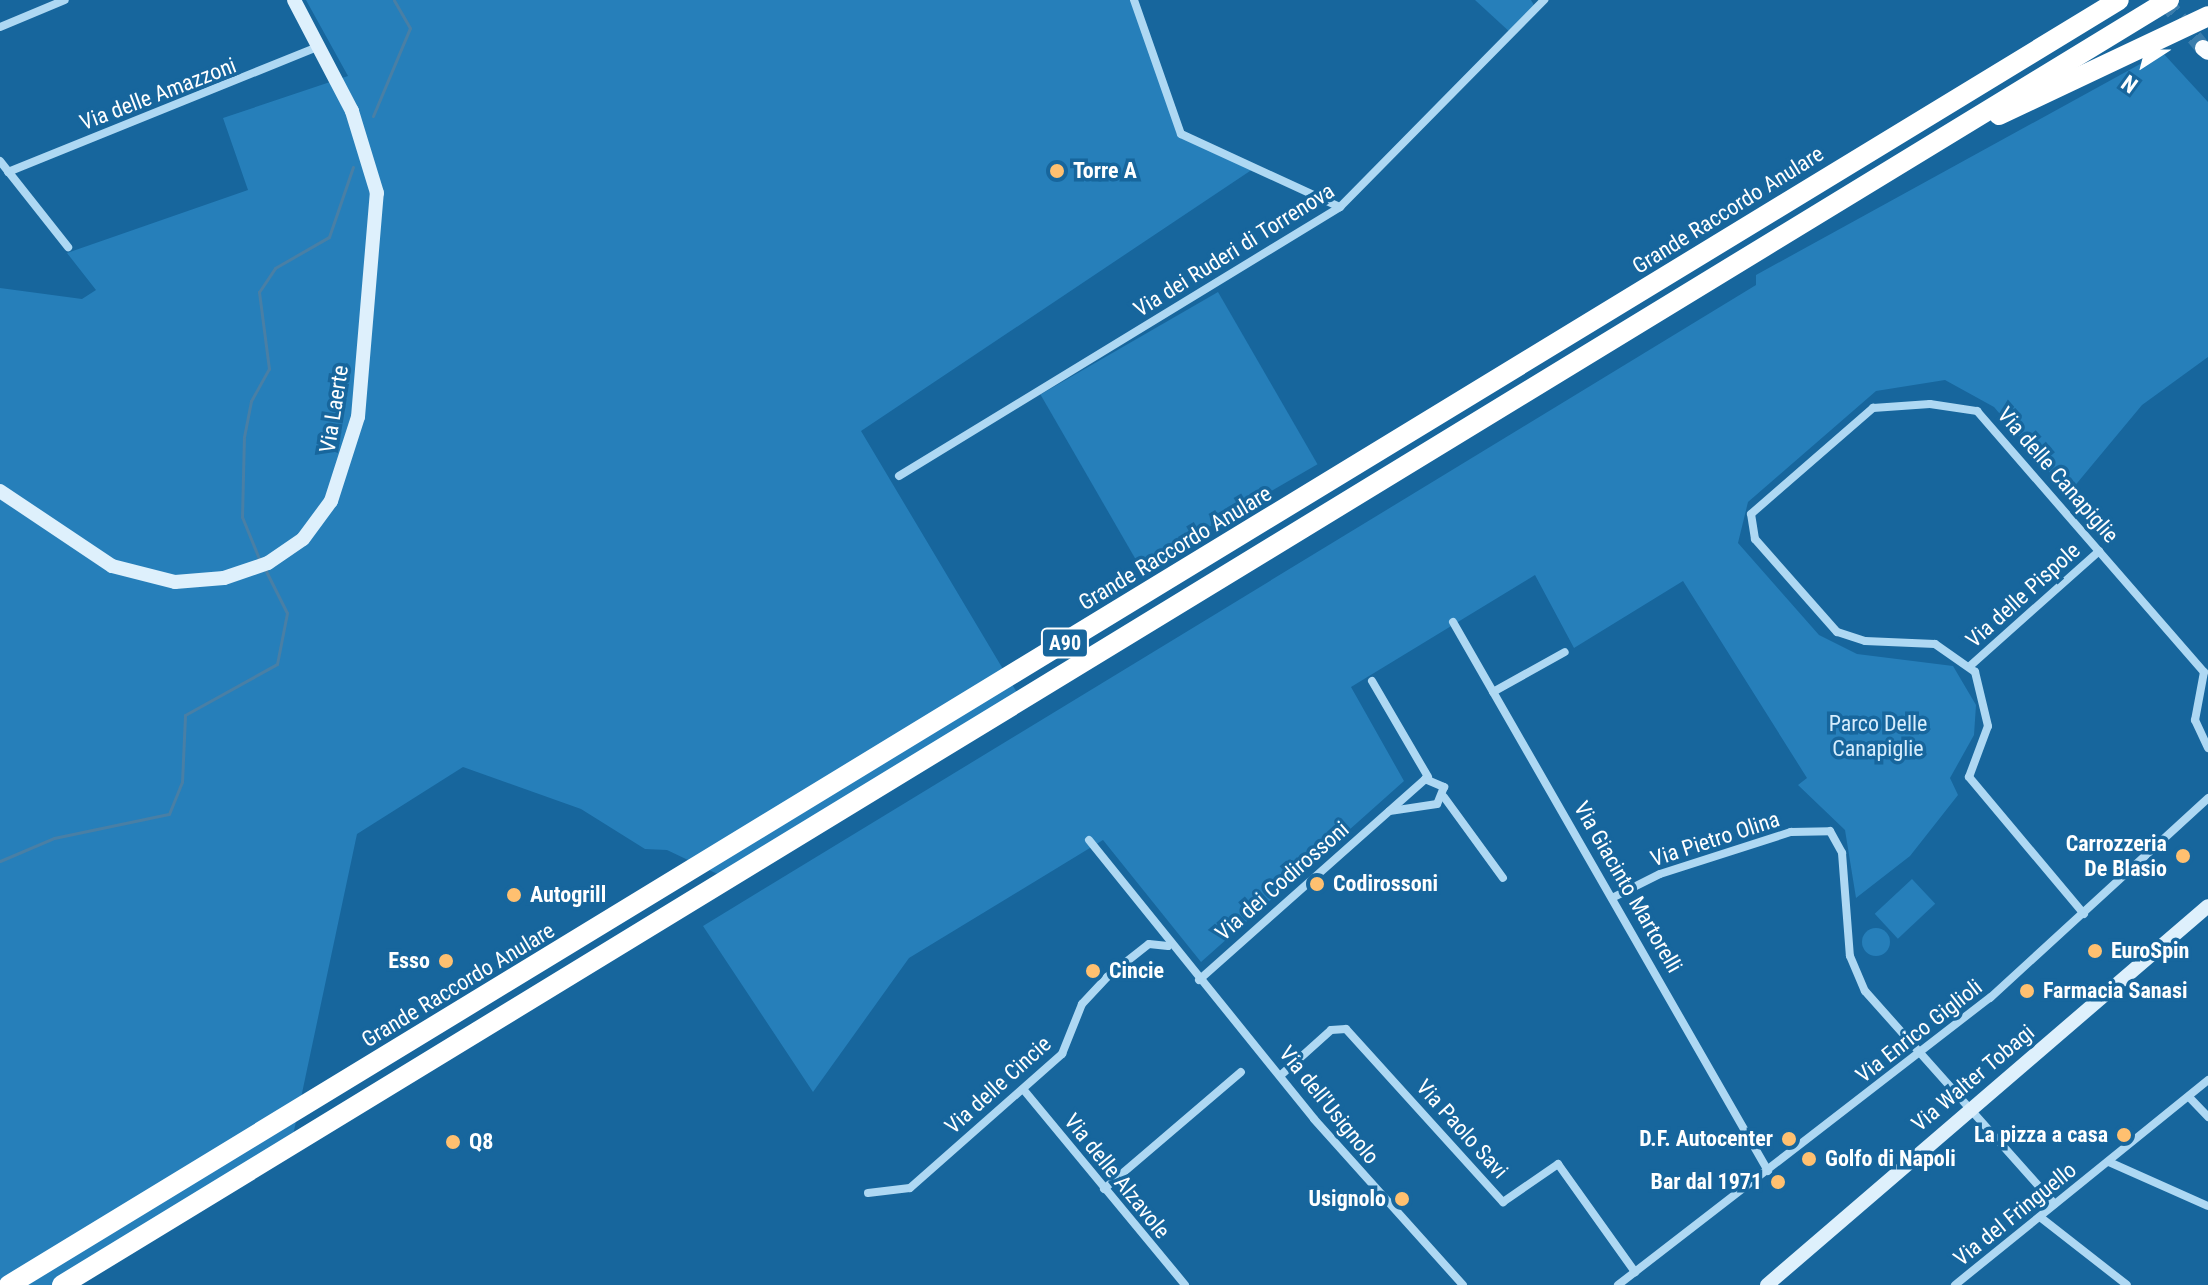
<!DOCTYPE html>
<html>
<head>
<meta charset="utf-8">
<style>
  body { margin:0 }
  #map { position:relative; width:2208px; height:1285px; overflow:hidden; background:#17669d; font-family:"Roboto Condensed",sans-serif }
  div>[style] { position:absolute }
  .green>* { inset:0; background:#267fba; transform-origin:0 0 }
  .round { border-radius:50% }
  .stream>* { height:3px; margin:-1.5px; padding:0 1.5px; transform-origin:1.5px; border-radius:1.5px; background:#497fa5 }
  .primary-tunnel>* { height:16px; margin-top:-8px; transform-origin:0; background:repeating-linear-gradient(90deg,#3a7dac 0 16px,transparent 0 24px) }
  .street>* { height:8px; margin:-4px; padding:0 4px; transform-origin:4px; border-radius:4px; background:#aed8f3 }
  .secondary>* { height:14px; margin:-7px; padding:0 7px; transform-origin:7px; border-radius:7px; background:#def0fc }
  .primary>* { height:16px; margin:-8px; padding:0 8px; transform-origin:8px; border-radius:8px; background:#fafdff }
  .highway>* { height:20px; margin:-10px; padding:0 10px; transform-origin:10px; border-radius:10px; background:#fff }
  .dots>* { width:22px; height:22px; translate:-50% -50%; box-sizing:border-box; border:4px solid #17669d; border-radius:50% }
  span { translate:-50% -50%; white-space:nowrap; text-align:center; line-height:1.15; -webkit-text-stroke:7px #17669d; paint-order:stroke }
  .shield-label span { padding:2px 6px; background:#17669d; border:2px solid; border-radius:6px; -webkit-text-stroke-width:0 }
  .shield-label { font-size:20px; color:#fff; font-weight:700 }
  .street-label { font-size:22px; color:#fff }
  .poi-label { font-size:22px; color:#fff; font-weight:700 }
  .left { translate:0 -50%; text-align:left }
  .right { translate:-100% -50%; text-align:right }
  .park-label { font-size:22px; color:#d6edfd }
  .north { position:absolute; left:2104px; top:24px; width:80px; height:80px; -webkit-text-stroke:6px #17669d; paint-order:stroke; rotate:216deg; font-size:22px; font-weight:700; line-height:32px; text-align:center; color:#fff }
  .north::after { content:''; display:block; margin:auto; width:28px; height:36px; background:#fff; clip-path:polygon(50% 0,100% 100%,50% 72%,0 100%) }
</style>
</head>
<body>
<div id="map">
  <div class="green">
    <div style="clip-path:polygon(306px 0,1134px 0,1181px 134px,1253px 169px,861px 431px,1022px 701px,728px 879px,667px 850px,645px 849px,581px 809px,463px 767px,357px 834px,291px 1145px,72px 1285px,0 1285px,0 288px,82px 299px,96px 290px,67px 253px,248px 190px,223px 118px,348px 76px)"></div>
    <div style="clip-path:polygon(1475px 0,1531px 0,1536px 9px,1512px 34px)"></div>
    <div style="clip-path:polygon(2162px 52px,2208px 102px,2208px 357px,2142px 405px,2068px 494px,1994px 407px,1945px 380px,1876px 391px,1748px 502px,1738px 543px,1819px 635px,1857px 654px,1953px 666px,1976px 705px,1974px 735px,1950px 778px,1958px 795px,1910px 856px,1856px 898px,1845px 830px,1798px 785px,1807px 778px,1683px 581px,1574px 648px,1535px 575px,1351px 687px,1404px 781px,1201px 962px,1103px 840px,909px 958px,813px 1092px,703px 926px,1756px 285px,1756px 275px)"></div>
    <div style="left:1218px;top:292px;width:199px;height:205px;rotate:60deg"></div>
    <div style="left:1912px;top:879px;width:34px;height:51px;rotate:47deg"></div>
    <div class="round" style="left:1862px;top:928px;width:28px;height:28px"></div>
  </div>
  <div class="stream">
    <div style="left:373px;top:116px;width:95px;rotate:-67.2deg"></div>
    <div style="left:410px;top:28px;width:32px;rotate:-120deg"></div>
    <div style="left:260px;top:561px;width:48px;rotate:-112.2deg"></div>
    <div style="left:242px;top:517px;width:80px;rotate:-88.6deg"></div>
    <div style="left:244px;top:437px;width:37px;rotate:-79deg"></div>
    <div style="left:251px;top:401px;width:37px;rotate:-61deg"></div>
    <div style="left:269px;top:369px;width:78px;rotate:-97.4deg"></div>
    <div style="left:259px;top:292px;width:29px;rotate:-56deg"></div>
    <div style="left:275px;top:268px;width:62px;rotate:-29.9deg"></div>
    <div style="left:329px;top:237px;width:74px;rotate:-71.1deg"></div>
    <div style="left:0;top:861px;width:59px;rotate:-23.1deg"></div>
    <div style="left:54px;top:838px;width:117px;rotate:-11.8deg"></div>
    <div style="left:169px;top:814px;width:35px;rotate:-68deg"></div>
    <div style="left:182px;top:782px;width:67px;rotate:-87.4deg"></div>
    <div style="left:185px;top:715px;width:105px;rotate:-29deg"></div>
    <div style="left:277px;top:664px;width:52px;rotate:-78.9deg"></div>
    <div style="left:287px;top:613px;width:47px;rotate:-116.6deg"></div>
  </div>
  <div class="primary-tunnel">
    <div style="left:2164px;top:0;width:62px;rotate:50.9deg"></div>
  </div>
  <div class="street">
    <div style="left:1134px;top:0;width:142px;rotate:70.7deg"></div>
    <div style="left:1181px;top:134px;width:175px;rotate:24.7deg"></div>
    <div style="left:0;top:27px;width:70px;rotate:-22.6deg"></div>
    <div style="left:0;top:161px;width:110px;rotate:51.7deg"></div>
    <div style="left:8px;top:172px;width:336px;rotate:-22deg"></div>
    <div style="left:899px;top:476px;width:517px;rotate:-31.38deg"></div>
    <div style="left:1340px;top:207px;width:291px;rotate:-45.4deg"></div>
    <div style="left:1453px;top:622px;width:633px;rotate:60.15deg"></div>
    <div style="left:1970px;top:666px;width:173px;rotate:-41.7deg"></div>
    <div style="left:1372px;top:681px;width:111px;rotate:59.7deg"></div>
    <div style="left:1493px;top:692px;width:82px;rotate:-29.1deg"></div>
    <div style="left:1444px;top:797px;width:100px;rotate:53.9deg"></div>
    <div style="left:1089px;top:840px;width:358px;rotate:51.1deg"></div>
    <div style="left:1314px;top:1119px;width:223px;rotate:48.1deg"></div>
    <div style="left:1614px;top:897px;width:51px;rotate:-26.6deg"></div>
    <div style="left:1660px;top:874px;width:138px;rotate:-17.8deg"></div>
    <div style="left:1791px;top:832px;width:39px;rotate:-1deg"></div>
    <div style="left:1830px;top:831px;width:25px;rotate:61deg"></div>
    <div style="left:1842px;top:853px;width:103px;rotate:85.6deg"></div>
    <div style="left:1850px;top:956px;width:38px;rotate:67deg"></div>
    <div style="left:1865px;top:991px;width:285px;rotate:48.3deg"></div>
    <div style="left:2084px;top:914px;width:179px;rotate:-130deg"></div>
    <div style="left:1969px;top:777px;width:54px;rotate:-69.6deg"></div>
    <div style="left:1988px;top:726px;width:56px;rotate:-103.5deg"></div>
    <div style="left:1975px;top:672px;width:49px;rotate:-145deg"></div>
    <div style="left:1935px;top:644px;width:70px;rotate:-177.5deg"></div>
    <div style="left:1865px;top:641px;width:29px;rotate:-162deg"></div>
    <div style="left:1837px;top:632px;width:124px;rotate:-131.4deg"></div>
    <div style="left:1755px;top:539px;width:25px;rotate:-99deg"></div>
    <div style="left:1751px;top:514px;width:162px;rotate:-41deg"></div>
    <div style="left:1873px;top:408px;width:57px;rotate:-4deg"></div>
    <div style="left:1930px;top:404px;width:48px;rotate:8.5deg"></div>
    <div style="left:1977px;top:411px;width:346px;rotate:49deg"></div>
    <div style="left:2204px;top:672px;width:49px;rotate:100.6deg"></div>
    <div style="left:2195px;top:720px;width:31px;rotate:65deg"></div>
    <div style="left:1199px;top:980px;width:302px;rotate:-41.6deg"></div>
    <div style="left:1425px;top:779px;width:21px;rotate:23deg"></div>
    <div style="left:1444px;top:787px;width:18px;rotate:112deg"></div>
    <div style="left:1437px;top:804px;width:48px;rotate:171.5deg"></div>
    <div style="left:1281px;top:1075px;width:67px;rotate:-42deg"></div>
    <div style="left:1331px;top:1030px;width:15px;rotate:-4deg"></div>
    <div style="left:1346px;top:1029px;width:234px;rotate:47.8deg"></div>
    <div style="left:1503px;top:1202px;width:67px;rotate:-34.6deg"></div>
    <div style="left:1558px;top:1164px;width:133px;rotate:54.5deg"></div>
    <div style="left:1023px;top:1089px;width:254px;rotate:50.4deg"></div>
    <div style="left:2189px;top:1097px;width:28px;rotate:46deg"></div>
    <div style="left:2109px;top:1162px;width:108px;rotate:24deg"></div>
    <div style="left:1104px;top:1189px;width:180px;rotate:-40.5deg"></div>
    <div style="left:868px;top:1193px;width:42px;rotate:-6.8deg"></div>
    <div style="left:910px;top:1188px;width:203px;rotate:-41.4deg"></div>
    <div style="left:1062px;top:1054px;width:54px;rotate:-68.2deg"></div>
    <div style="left:1082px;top:1004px;width:37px;rotate:-47deg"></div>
    <div style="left:1107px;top:977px;width:53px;rotate:-38.2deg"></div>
    <div style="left:1149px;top:944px;width:19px;rotate:6deg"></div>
    <div style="left:2040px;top:1217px;width:110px;rotate:38deg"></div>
    <div style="left:1618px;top:1285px;width:470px;rotate:-37.7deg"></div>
    <div style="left:1990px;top:998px;width:296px;rotate:-42.5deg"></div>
    <div style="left:1955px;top:1285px;width:326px;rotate:-39deg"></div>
  </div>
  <div class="secondary">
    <div style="left:0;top:491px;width:135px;rotate:33.8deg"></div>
    <div style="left:112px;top:566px;width:65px;rotate:14.3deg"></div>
    <div style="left:175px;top:582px;width:49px;rotate:-4.7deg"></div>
    <div style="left:224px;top:578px;width:46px;rotate:-18.8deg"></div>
    <div style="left:268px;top:563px;width:42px;rotate:-34.4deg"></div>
    <div style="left:303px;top:539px;width:47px;rotate:-53.6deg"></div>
    <div style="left:331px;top:501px;width:88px;rotate:-72.2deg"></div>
    <div style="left:358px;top:417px;width:225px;rotate:-85.2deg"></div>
    <div style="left:377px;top:193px;width:86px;rotate:-107deg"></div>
    <div style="left:352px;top:111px;width:125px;rotate:-117.6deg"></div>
    <div style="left:1767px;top:1285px;width:581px;rotate:-40.68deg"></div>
  </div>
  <div class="primary">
    <div style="left:2203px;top:48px;width:6px;rotate:39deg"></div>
  </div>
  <div class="highway">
    <div style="left:1999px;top:115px;width:231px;rotate:-25.3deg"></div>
    <div style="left:9px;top:1285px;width:2470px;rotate:-31.34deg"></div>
    <div style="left:62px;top:1285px;width:2468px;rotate:-31.38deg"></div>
  </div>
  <div class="dots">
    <div style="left:1057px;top:171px;background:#ffc070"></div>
    <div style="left:2183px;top:856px;background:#ffc070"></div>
    <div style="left:1317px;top:884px;background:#ffc070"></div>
    <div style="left:514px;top:895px;background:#ffc070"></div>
    <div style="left:2095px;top:951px;background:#ffc070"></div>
    <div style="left:446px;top:961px;background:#ffc070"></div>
    <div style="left:1093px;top:971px;background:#ffc070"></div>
    <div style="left:2027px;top:991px;background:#ffc070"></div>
    <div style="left:2124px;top:1135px;background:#ffc070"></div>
    <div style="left:1789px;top:1139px;background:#ffc070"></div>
    <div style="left:453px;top:1142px;background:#ffc070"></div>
    <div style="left:1809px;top:1159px;background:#ffc070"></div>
    <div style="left:1778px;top:1182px;background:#ffc070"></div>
    <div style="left:1402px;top:1199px;background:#ffc070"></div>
  </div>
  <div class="shield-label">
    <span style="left:1065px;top:643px">A90</span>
  </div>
  <div class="street-label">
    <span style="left:158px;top:94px;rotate:-21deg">Via delle Amazzoni</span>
    <span style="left:1728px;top:210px;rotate:-32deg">Grande Raccordo Anulare</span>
    <span style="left:1234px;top:250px;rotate:-32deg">Via dei Ruderi di Torrenova</span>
    <span style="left:334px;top:409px;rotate:-81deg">Via Laerte</span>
    <span style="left:2058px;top:475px;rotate:49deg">Via delle Canapiglie</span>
    <span style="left:1175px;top:548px;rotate:-31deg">Grande Raccordo Anulare</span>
    <span style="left:2023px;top:595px;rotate:-42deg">Via delle Pispole</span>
    <span style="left:1715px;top:839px;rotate:-18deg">Via Pietro Olina</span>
    <span style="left:1282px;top:881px;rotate:-41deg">Via dei Codirossoni</span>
    <span style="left:1628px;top:887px;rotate:60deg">Via Giacinto Martorelli</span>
    <span style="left:458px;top:985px;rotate:-31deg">Grande Raccordo Anulare</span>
    <span style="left:1919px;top:1031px;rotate:-38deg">Via Enrico Giglioli</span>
    <span style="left:1973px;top:1078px;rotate:-40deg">Via Walter Tobagi</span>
    <span style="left:998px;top:1085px;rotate:-42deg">Via delle Cincie</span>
    <span style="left:1329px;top:1105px;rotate:51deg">Via dell'Usignolo</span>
    <span style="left:1462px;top:1129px;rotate:48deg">Via Paolo Savi</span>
    <span style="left:1117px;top:1176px;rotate:51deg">Via delle Alzavole</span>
    <span style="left:2015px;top:1214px;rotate:-39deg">Via del Fringuello</span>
  </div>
  <div class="poi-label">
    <span class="left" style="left:1073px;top:171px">Torre A</span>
    <span class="right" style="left:2167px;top:856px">Carrozzeria<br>De Blasio</span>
    <span class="left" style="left:1333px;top:884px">Codirossoni</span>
    <span class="left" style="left:530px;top:895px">Autogrill</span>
    <span class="left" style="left:2111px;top:951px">EuroSpin</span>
    <span class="right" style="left:430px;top:961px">Esso</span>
    <span class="left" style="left:1109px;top:971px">Cincie</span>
    <span class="left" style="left:2043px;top:991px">Farmacia Sanasi</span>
    <span class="right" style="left:2108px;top:1135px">La pizza a casa</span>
    <span class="right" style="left:1773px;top:1139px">D.F. Autocenter</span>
    <span class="left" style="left:469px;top:1142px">Q8</span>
    <span class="left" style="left:1825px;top:1159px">Golfo di Napoli</span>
    <span class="right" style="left:1762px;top:1182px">Bar dal 1971</span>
    <span class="right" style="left:1386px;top:1199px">Usignolo</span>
  </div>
  <div class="park-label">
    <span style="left:1878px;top:736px">Parco Delle<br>Canapiglie</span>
  </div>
  <div class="north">N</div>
</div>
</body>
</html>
